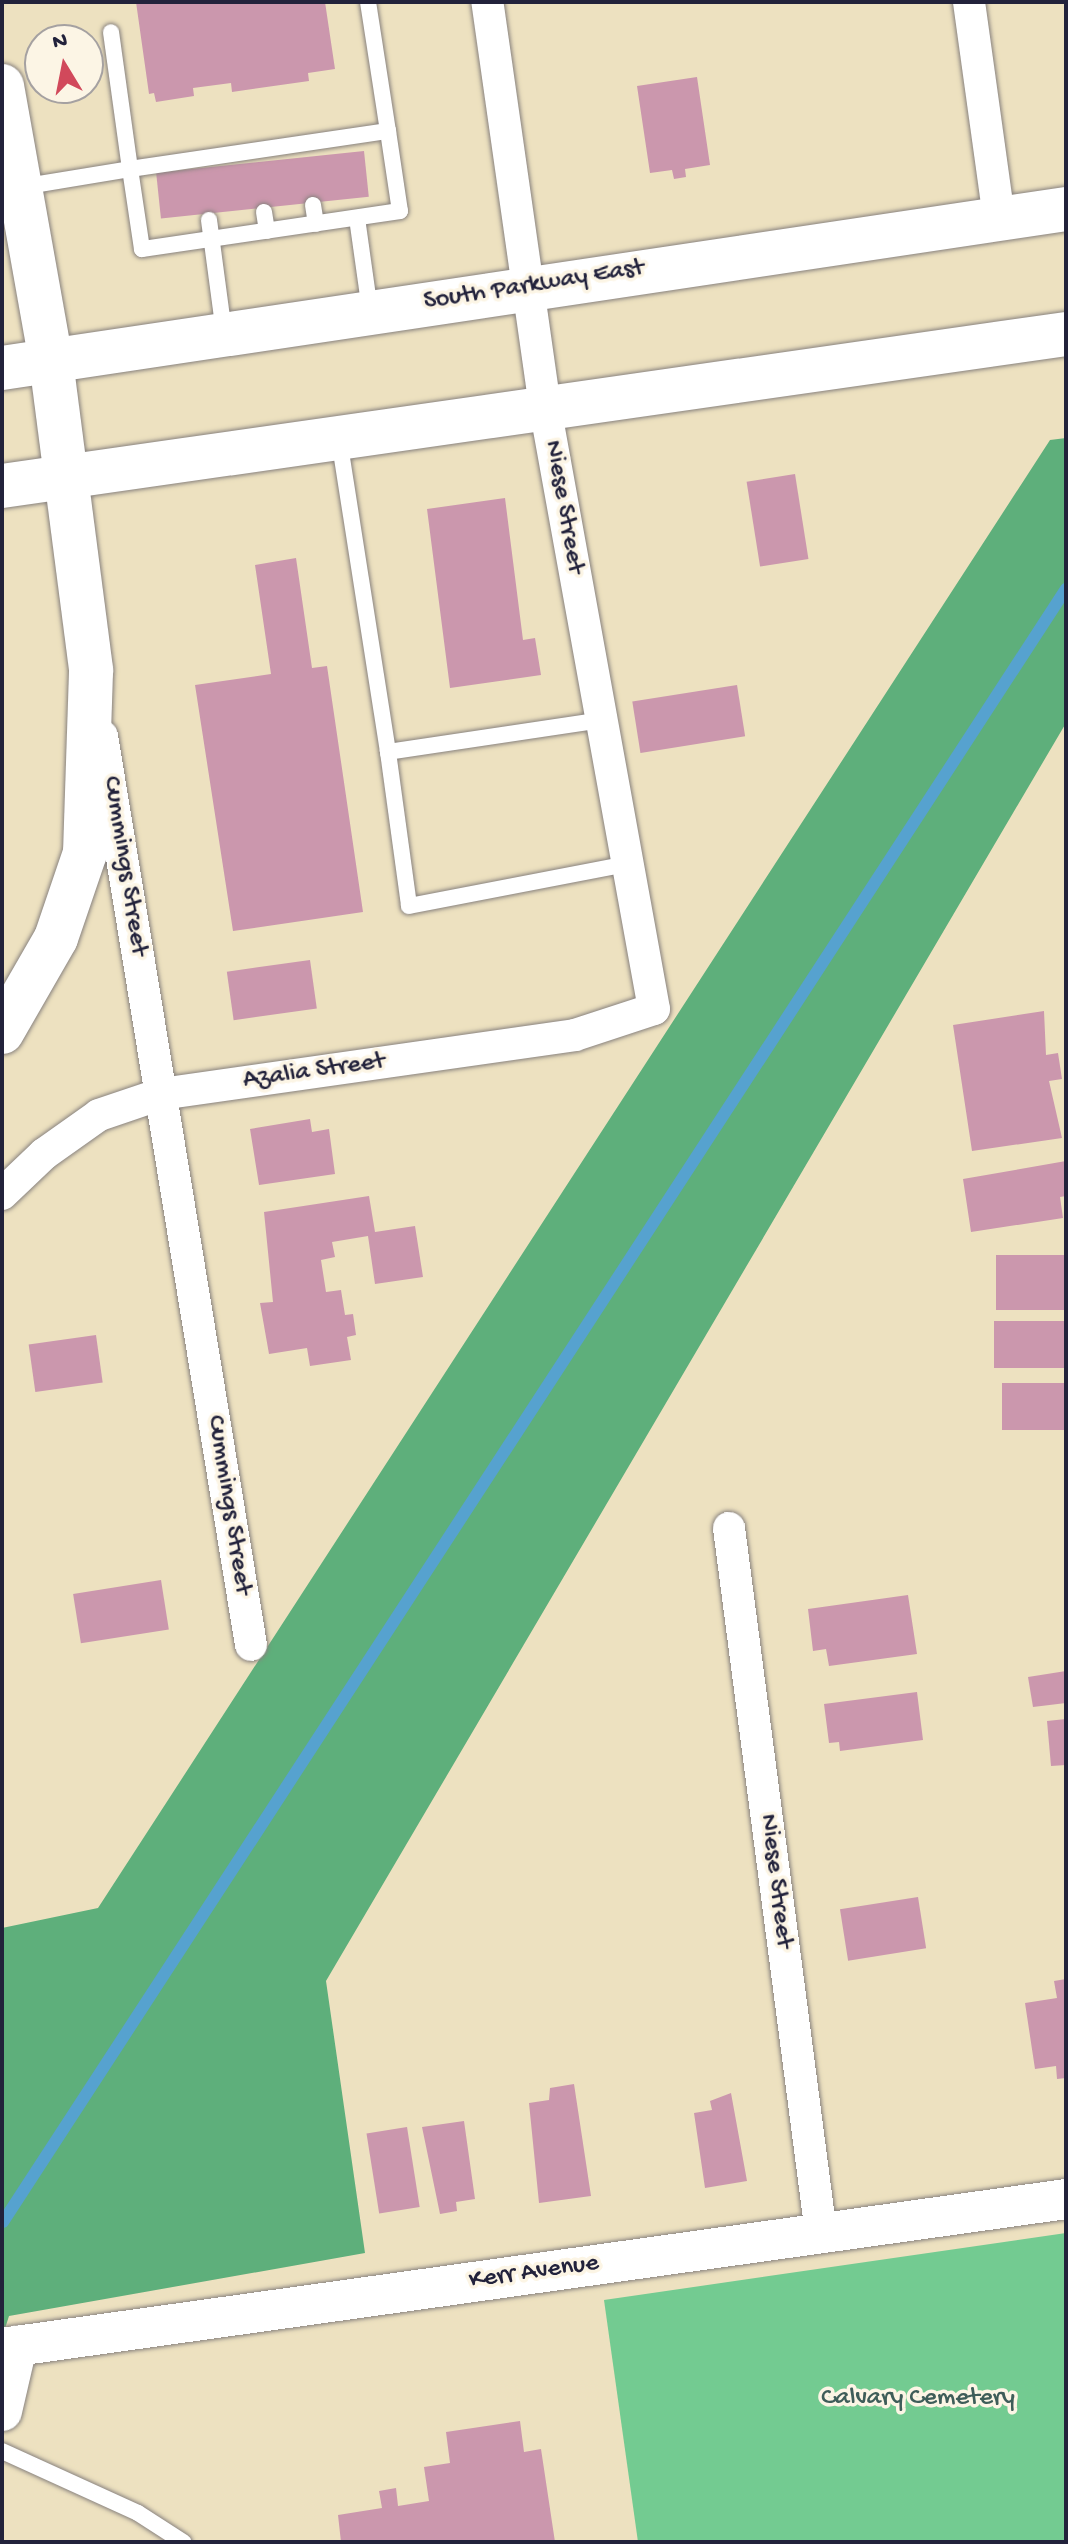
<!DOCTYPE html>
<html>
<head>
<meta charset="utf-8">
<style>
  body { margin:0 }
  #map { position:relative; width:1068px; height:2544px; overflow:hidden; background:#ede1c0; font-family:"Gochi Hand",sans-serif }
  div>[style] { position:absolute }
  .green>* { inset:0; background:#73cb91 }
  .forest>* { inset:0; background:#5eaf7b }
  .stream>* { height:12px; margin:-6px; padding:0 6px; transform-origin:6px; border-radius:6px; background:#56a2cf }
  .building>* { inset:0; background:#cb97ad; transform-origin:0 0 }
  .roads { filter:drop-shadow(0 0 2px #88827e) drop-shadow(0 0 2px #88827e) }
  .service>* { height:16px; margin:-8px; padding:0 8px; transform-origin:8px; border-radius:8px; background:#fff }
  .minor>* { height:32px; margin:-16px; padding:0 16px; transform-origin:16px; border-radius:16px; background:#fff }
  .tertiary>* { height:40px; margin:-20px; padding:0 20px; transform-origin:20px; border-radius:20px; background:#fff }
  .primary>* { height:44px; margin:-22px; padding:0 22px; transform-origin:22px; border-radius:22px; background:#fff }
  .motorway>* { height:44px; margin:-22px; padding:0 22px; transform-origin:22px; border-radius:22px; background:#fff }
  span { translate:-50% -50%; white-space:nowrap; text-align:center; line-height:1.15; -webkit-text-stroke:7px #fcf5e5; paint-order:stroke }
  .street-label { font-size:26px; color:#22223b }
  .park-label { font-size:26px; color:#3e5d59 }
  .frame { position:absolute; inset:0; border:4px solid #22223b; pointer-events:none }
  .north { position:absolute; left:24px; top:24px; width:80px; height:80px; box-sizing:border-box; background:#fcf5e5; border:2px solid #a5a1a1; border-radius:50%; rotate:350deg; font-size:22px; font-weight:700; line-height:32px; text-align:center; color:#22223b }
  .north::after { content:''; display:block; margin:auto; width:28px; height:36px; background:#d1495b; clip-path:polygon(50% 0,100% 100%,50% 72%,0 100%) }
</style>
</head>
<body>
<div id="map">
  <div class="green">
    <div style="clip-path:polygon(1066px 2233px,1066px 2542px,638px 2542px,604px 2300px)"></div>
  </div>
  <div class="forest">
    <div style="clip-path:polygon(1066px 438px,1066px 723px,326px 1981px,365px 2253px,9px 2316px,2px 2338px,2px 1928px,98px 1908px,1050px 440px)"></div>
  </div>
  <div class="stream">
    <div style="left:3px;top:2222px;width:1949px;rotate:-56.94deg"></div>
  </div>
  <div class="building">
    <div style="clip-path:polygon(136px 2px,325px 2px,335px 69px,308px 73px,309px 81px,232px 92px,231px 83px,193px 88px,194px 96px,156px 102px,154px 93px,149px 94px)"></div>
    <div style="clip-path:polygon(697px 77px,710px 165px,685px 169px,686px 177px,674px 179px,672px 170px,650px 173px,637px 86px)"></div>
    <div style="left:364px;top:151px;width:46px;height:209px;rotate:84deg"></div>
    <div style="left:795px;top:474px;width:86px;height:49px;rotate:81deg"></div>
    <div style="clip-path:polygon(505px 498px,523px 640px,535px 638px,541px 675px,450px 688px,427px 509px)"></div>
    <div style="clip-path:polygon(296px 558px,312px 668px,327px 666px,363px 912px,233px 931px,195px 685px,271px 674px,255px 565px)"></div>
    <div style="left:737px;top:685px;width:52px;height:106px;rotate:81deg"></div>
    <div style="left:310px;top:960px;width:49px;height:84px;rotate:82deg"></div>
    <div style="clip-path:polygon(1044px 1011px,1046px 1055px,1058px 1053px,1062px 1079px,1049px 1081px,1062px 1138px,972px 1151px,953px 1025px)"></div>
    <div style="clip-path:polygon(310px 1119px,312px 1132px,329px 1129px,335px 1174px,259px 1185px,250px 1129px)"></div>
    <div style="clip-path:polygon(1066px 1161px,1066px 1196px,1060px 1197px,1063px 1218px,971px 1232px,963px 1179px)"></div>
    <div style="clip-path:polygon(369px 1196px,375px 1232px,415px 1226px,423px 1277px,375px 1284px,368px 1236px,332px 1242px,335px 1257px,321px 1260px,326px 1292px,341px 1290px,345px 1315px,353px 1314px,356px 1335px,347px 1337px,351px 1360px,310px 1366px,307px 1348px,269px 1354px,260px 1303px,273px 1302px,264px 1212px)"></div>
    <div style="left:1066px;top:1255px;width:55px;height:70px;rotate:90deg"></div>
    <div style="left:1066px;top:1321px;width:47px;height:72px;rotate:90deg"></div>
    <div style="left:96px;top:1335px;width:48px;height:68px;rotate:82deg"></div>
    <div style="left:1066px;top:1383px;width:47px;height:64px;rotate:90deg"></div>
    <div style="left:161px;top:1580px;width:50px;height:89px;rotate:81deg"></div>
    <div style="clip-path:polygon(908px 1595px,917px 1654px,829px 1666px,826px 1649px,813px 1651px,808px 1609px)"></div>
    <div style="clip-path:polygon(1066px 1671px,1066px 1703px,1033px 1707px,1028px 1677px)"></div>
    <div style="clip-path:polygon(917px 1692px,923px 1740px,840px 1751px,839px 1742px,829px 1743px,824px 1704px)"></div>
    <div style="clip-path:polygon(1066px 1719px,1066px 1765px,1051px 1766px,1047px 1721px)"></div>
    <div style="left:918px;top:1897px;width:52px;height:79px;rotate:81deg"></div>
    <div style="clip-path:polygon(1066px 1979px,1066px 2078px,1057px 2079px,1056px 2066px,1035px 2069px,1025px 2003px,1057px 1998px,1054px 1981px)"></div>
    <div style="clip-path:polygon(574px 2084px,591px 2196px,539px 2203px,529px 2103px,549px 2100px,550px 2088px)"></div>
    <div style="clip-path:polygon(731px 2093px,747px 2181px,705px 2188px,694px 2113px,712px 2110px,710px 2101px)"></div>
    <div style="clip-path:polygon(464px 2121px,475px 2199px,456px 2202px,457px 2211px,440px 2214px,422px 2127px)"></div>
    <div style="left:407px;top:2127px;width:81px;height:41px;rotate:81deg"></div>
    <div style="clip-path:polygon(520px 2421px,524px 2452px,541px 2449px,555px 2542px,341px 2542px,338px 2515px,382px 2508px,379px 2491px,396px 2488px,398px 2506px,429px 2501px,424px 2467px,450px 2463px,446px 2432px)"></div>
  </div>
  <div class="roads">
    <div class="service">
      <div style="left:368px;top:2px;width:131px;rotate:81.2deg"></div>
      <div style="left:21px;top:187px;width:110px;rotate:-9.4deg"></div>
      <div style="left:130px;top:169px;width:261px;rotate:-8.4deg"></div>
      <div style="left:388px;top:131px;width:81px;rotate:81.5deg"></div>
      <div style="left:400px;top:211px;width:261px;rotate:171.6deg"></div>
      <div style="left:142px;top:249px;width:81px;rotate:-98.5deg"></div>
      <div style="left:130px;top:169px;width:138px;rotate:-97.9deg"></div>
      <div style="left:313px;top:205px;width:19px;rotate:81deg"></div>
      <div style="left:264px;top:212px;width:19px;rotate:81deg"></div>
      <div style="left:357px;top:218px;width:94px;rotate:82deg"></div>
      <div style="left:209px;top:220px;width:114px;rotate:82.4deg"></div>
      <div style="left:339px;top:439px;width:317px;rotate:81.1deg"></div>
      <div style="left:388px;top:752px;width:216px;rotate:-8.5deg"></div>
      <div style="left:388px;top:752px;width:155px;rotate:82.2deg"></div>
      <div style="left:409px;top:906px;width:222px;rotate:-10.9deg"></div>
      <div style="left:2px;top:2451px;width:149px;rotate:24.5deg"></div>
      <div style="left:138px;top:2513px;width:54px;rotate:32.8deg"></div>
    </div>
    <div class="minor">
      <div style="left:969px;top:2px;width:219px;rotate:82.1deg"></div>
      <div style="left:102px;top:736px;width:921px;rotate:80.69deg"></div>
      <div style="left:2px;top:1194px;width:58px;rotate:-43.6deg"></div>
      <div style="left:44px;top:1154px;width:67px;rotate:-35.3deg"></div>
      <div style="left:99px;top:1115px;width:65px;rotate:-18.7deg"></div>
      <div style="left:161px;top:1094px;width:418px;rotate:-8.1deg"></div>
      <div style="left:575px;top:1035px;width:83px;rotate:-18.2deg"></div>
      <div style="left:654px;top:1009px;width:612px;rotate:-100.26deg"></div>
      <div style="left:545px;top:407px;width:409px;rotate:-98.1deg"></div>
      <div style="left:729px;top:1528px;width:711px;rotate:82.57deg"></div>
    </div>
    <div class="tertiary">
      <div style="left:2px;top:2348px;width:1074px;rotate:-7.97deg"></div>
      <div style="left:2px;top:2411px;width:67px;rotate:-77deg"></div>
    </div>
    <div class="primary">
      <div style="left:2px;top:86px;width:279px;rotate:79.9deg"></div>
      <div style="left:51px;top:361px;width:312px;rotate:82.6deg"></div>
      <div style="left:2px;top:368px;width:1076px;rotate:-8.5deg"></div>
      <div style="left:2px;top:486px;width:1075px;rotate:-8.13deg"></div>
    </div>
    <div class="motorway">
      <div style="left:2px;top:1032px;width:108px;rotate:-60.1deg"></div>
      <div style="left:56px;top:938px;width:90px;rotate:-71.2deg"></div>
      <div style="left:85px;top:853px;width:183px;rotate:-88.1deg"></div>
    </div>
  </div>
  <div class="street-label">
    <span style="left:534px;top:286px;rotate:-9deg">South Parkway East</span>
    <span style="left:563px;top:507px;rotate:80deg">Niese Street</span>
    <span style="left:124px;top:866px;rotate:81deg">Cummings Street</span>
    <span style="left:314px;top:1072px;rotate:-8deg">Azalia Street</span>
    <span style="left:228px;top:1505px;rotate:81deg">Cummings Street</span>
    <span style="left:775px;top:1881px;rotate:83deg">Niese Street</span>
    <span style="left:534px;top:2273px;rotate:-8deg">Kerr Avenue</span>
  </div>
  <div class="park-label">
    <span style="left:918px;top:2399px">Calvary Cemetery</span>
  </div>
  <div class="frame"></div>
  <div class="north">N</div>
</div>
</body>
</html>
